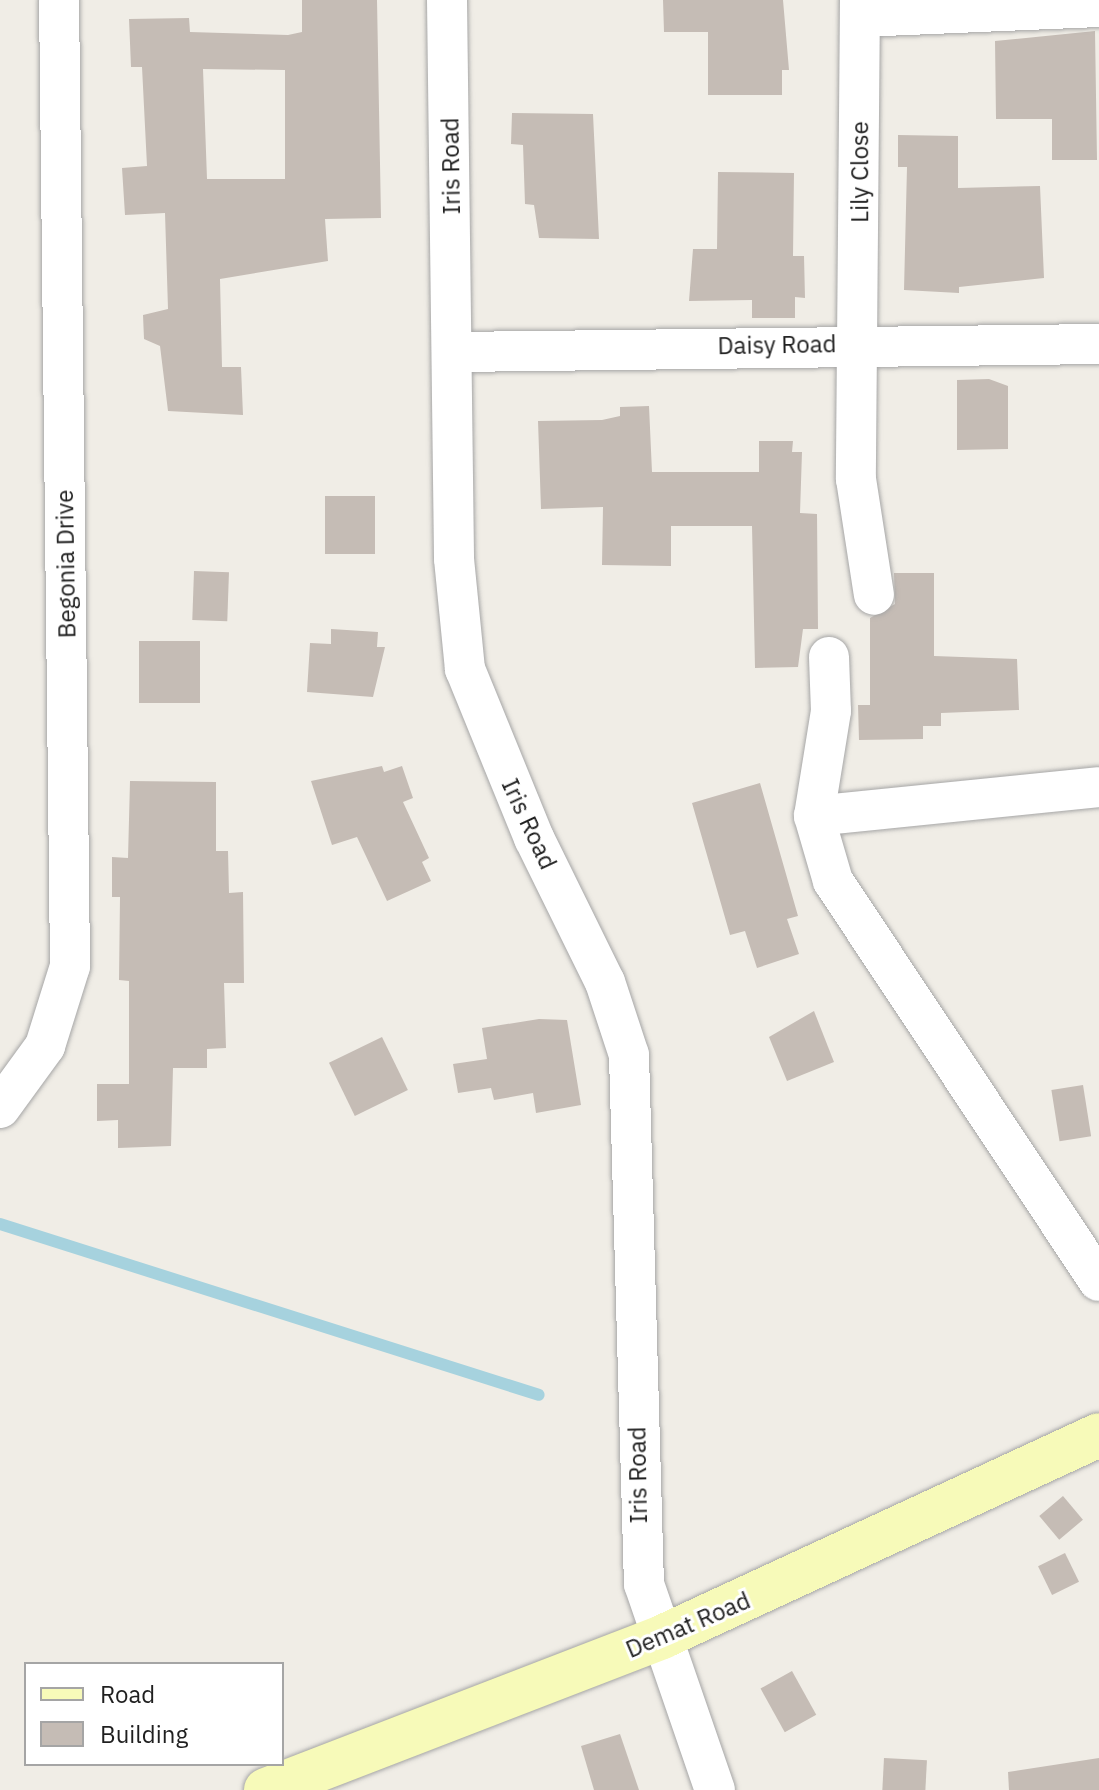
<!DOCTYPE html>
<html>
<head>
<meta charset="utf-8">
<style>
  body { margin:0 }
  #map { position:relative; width:1099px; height:1790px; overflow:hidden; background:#f0ede6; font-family:"IBM Plex Sans",sans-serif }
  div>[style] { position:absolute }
  .stream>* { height:12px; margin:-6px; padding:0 6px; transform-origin:6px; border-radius:6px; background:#a6d2de }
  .building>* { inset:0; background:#c5bcb5; transform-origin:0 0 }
  .roads { filter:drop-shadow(0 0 2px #a6a6a6) drop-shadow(0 0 2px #a6a6a6) }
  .street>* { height:40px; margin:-20px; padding:0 20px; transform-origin:20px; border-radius:20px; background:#fff }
  .secondary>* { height:44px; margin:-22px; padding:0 22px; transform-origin:22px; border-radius:22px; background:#f7fab9 }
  span { translate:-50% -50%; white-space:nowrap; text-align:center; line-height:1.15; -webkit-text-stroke:6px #fff; paint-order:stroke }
  .street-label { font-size:24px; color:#1f1f1f }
  .legend { position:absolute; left:24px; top:1662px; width:260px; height:104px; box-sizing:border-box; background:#fff; border:2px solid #a5a5a5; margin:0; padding:10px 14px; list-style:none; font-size:24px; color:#1f1f1f }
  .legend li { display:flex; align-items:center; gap:16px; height:40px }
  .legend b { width:40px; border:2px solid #a5a5a5 }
</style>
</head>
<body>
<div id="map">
  <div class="stream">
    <div style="left:0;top:1224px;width:565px;rotate:17.6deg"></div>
  </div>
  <div class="building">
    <div style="clip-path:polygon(evenodd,302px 0,377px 0,381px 218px,325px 219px,328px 261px,220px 279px,222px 367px,241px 367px,243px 415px,168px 411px,160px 346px,144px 339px,143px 315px,168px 309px,165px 213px,125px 215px,122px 168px,147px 166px,142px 67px,131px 67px,129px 19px,189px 18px,190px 32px,288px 35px,302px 32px,302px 0,203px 69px,285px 70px,285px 179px,207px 179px,203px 69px)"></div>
    <div style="clip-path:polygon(663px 0,783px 0,789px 70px,782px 70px,782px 95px,708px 95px,708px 32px,664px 32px)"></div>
    <div style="clip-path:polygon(1095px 31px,1097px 160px,1052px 160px,1052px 119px,996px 119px,995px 41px)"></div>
    <div style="clip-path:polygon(512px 113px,593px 114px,599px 239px,539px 238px,534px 205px,525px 204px,523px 145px,511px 144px)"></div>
    <div style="clip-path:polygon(898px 135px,958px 136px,958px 188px,1040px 186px,1044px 278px,959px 287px,959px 293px,904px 290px,907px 167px,898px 167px)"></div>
    <div style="clip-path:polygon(718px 172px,794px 173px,793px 256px,804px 256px,805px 298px,795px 297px,795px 318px,752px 318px,752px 300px,689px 301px,693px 249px,717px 249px)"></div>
    <div style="clip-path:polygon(989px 379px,1008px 386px,1008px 449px,957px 450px,957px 380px)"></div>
    <div style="clip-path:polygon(649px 406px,652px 472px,759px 472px,759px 441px,793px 441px,792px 452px,802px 452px,800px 513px,817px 514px,818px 629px,803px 629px,798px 667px,755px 668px,752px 526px,671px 526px,671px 566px,602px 565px,603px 507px,541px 509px,538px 421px,602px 420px,620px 416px,620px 407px)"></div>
    <div style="left:325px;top:496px;width:50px;height:58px"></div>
    <div style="left:194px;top:571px;width:35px;height:49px;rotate:2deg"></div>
    <div style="clip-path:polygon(894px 573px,934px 573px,934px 656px,1017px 659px,1019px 710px,941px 713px,941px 726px,923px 726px,923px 739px,859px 740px,858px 705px,870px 705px,870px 618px,895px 604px)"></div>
    <div style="clip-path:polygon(331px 629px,378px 632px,377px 647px,385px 647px,373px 697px,307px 692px,310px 643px,331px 644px)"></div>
    <div style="left:139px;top:641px;width:61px;height:62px"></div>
    <div style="clip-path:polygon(382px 766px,384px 772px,402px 766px,413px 798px,403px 802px,429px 858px,422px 862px,431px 881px,387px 901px,357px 837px,332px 845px,311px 781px)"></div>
    <div style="clip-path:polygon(130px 781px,216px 782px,216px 851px,228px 851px,229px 893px,243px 892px,244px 983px,224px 983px,226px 1048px,207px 1049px,207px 1068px,173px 1068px,171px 1146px,118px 1148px,118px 1120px,97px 1121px,97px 1084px,129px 1084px,129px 981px,119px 980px,120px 897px,112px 897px,112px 857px,128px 858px)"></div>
    <div style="clip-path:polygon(760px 783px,798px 916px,787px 919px,799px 954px,757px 968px,745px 931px,730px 935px,692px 803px)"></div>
    <div style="clip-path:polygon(814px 1011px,834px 1062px,787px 1081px,769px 1037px)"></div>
    <div style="clip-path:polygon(539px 1019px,567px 1020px,581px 1105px,536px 1113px,533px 1093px,494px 1100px,491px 1088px,458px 1093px,453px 1064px,487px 1059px,482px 1028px)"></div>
    <div style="left:382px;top:1037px;width:59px;height:59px;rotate:64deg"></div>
    <div style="left:1083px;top:1085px;width:52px;height:32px;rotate:81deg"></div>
    <div style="left:1063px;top:1496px;width:31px;height:31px;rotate:50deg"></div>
    <div style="left:1065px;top:1553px;width:32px;height:30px;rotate:64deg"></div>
    <div style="left:792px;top:1671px;width:50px;height:36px;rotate:61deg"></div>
    <div style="clip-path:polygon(620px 1734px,639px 1790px,594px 1790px,581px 1746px)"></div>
    <div style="left:884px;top:1758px;width:43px;height:32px;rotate:3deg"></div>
    <div style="clip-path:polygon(1099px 1758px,1099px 1790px,1009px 1790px,1008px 1772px)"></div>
  </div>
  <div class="roads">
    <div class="street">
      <div style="left:447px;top:0;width:559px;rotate:89.28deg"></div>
      <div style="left:454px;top:559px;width:111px;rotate:84.3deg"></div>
      <div style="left:465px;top:669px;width:183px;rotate:67.8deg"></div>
      <div style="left:534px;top:838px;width:161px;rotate:63.8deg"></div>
      <div style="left:605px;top:982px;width:77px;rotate:71.8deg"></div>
      <div style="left:629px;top:1055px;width:529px;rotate:88.38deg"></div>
      <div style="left:644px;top:1584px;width:218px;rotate:71deg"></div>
      <div style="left:860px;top:0;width:479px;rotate:90.5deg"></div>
      <div style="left:856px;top:479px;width:117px;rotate:81.2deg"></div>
      <div style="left:860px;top:17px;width:239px;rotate:-2.4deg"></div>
      <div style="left:455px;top:352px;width:644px;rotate:-0.71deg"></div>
      <div style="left:829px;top:657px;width:54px;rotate:87.9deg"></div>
      <div style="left:831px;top:711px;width:106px;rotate:99.2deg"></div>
      <div style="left:814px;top:816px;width:68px;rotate:73.7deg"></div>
      <div style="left:833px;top:881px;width:480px;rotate:56.4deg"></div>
      <div style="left:814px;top:816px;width:286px;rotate:-5.8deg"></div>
      <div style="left:0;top:1108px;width:77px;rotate:-54deg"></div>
      <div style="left:45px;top:1046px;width:84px;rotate:-72.6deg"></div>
      <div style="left:70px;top:966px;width:966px;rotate:-90.65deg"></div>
    </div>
    <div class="secondary">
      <div style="left:266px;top:1790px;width:425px;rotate:-21.1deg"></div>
      <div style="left:662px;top:1637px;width:481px;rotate:-24.8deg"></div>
    </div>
  </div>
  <div class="street-label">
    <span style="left:451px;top:166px;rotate:-91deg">Iris Road</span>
    <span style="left:860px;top:172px;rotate:-90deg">Lily Close</span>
    <span style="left:777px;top:345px;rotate:-1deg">Daisy Road</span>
    <span style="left:66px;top:564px;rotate:-91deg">Begonia Drive</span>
    <span style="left:529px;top:824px;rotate:65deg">Iris Road</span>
    <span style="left:638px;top:1475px;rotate:-91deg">Iris Road</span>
    <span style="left:688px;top:1625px;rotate:-23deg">Demat Road</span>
  </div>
  <ul class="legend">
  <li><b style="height:10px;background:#f7fab9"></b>Road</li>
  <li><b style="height:22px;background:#c5bcb5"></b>Building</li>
  </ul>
</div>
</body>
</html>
